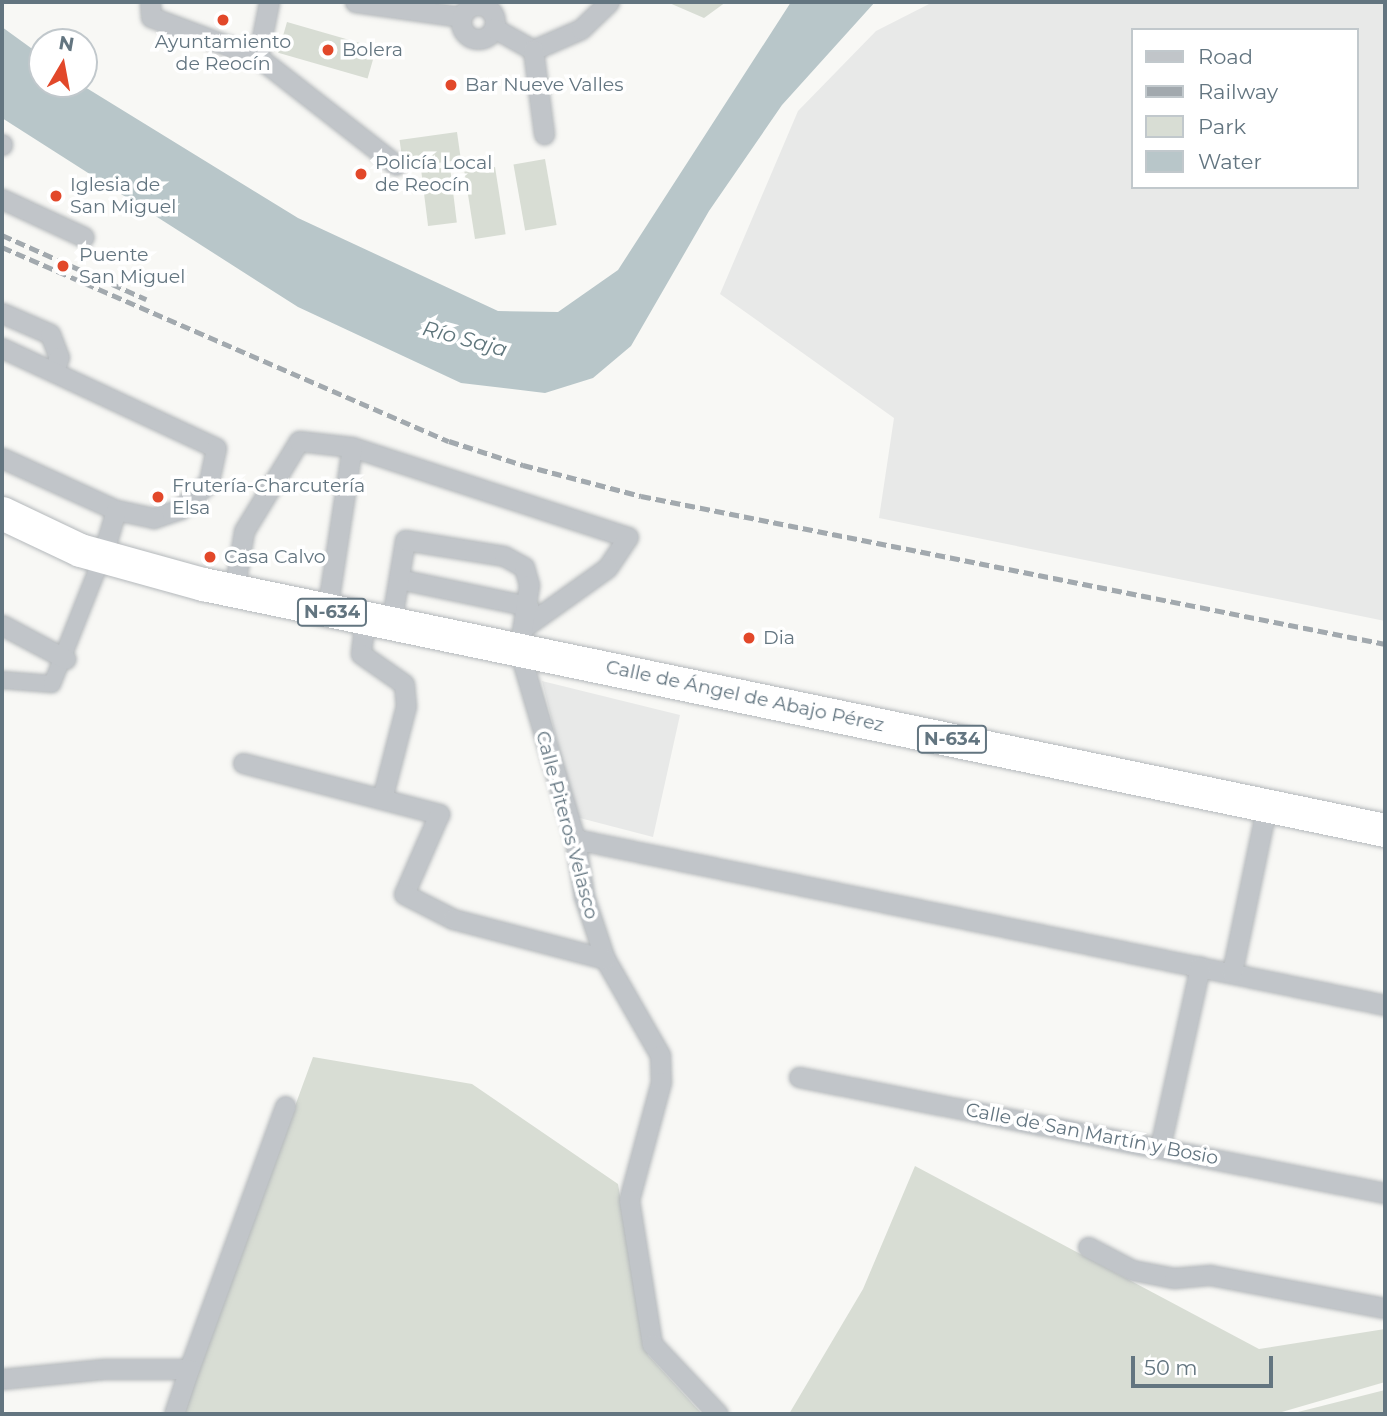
<!DOCTYPE html>
<html>
<head>
<meta charset="utf-8">
<style>
  body { margin:0 }
  #map { position:relative; width:1387px; height:1416px; overflow:hidden; background:#f8f8f5; font-family:Montserrat,sans-serif }
  div>[style] { position:absolute }
  .built>* { inset:0; background:#e8e9e8 }
  .green>* { inset:0; background:#d8ddd4; transform-origin:0 0 }
  .water>* { inset:0; background:#b8c6c9 }
  .roads { filter:drop-shadow(0 0 2px #b4b8bb) drop-shadow(0 0 2px #b4b8bb) }
  .pedestrian>* { height:16px; margin:-8px; padding:0 8px; transform-origin:8px; border-radius:8px; background:#c1c5c9 }
  .minor>* { height:19px; margin:-9.5px; padding:0 9.5px; transform-origin:9.5px; border-radius:9.5px; background:#c1c5c9 }
  .minor>.ring { margin:-9.5px; padding:0; box-sizing:content-box; background:none; border:19px solid #c1c5c9; border-radius:50% }
  .trunk>* { height:33px; margin:-16.5px; padding:0 16.5px; transform-origin:16.5px; border-radius:16.5px; background:#fff }
  .rail>* { height:5px; margin-top:-2.5px; transform-origin:0; background:repeating-linear-gradient(90deg,#a2a9ae 0 10px,transparent 0 15px) }
  .dots>* { width:19px; height:19px; translate:-50% -50%; box-sizing:border-box; border:4px solid #fff; border-radius:50% }
  span { translate:-50% -50%; white-space:nowrap; text-align:center; line-height:1.15; -webkit-text-stroke:7px #fff; paint-order:stroke }
  .shield-label span { padding:2px 5px; background:#fff; border:2px solid; border-radius:5px; -webkit-text-stroke-width:0 }
  .shield-label { font-size:18px; color:#637580; font-weight:700 }
  .poi-label { font-size:19px; color:#637580 }
  .left { translate:0 -50%; text-align:left }
  .street-label { font-size:19px; color:#637580 }
  .water-label { font-size:21px; color:#5e757b; font-style:italic }
  .frame { position:absolute; inset:0; border:4px solid #637580; pointer-events:none }
  .legend { position:absolute; left:1131px; top:28px; width:228px; height:161px; box-sizing:border-box; background:#fff; border:2px solid #c1c8cc; margin:0; padding:9px 12px; list-style:none; font-size:21px; color:#637580 }
  .legend li { display:flex; align-items:center; gap:14px; height:35px }
  .legend b { width:35px; border:2px solid #c1c8cc }
  .north { position:absolute; left:28px; top:28px; width:70px; height:70px; box-sizing:border-box; background:#fff; border:2px solid #c1c8cc; border-radius:50%; rotate:10deg; font-size:19px; font-weight:700; line-height:28px; text-align:center; color:#637580 }
  .north::after { content:''; display:block; margin:auto; width:24px; height:32px; background:#e2482a; clip-path:polygon(50% 0,100% 100%,50% 72%,0 100%) }
  .scale { position:absolute; left:1131px; top:1356px; width:142px; height:32px; box-sizing:border-box; border:4px solid #637580; border-top:0; padding-left:9px; font-size:21px; line-height:24px; white-space:nowrap; color:#637580; -webkit-text-stroke:5px #fff; paint-order:stroke }
</style>
</head>
<body>
<div id="map">
  <div class="built">
    <div style="clip-path:polygon(evenodd,933px 2px,1385px 2px,1385px 621px,879px 518px,894px 418px,720px 294px,798px 111px,876px 31px,933px 2px,1133px 30px,1357px 30px,1357px 187px,1133px 187px,1133px 30px)"></div>
    <div style="clip-path:polygon(542px 681px,680px 715px,653px 837px,576px 817px)"></div>
  </div>
  <div class="green">
    <div style="clip-path:polygon(667px 2px,726px 2px,704px 18px)"></div>
    <div style="left:287px;top:22px;width:93px;height:32px;rotate:16deg"></div>
    <div style="left:457px;top:132px;width:28px;height:58px;rotate:82deg"></div>
    <div style="left:545px;top:159px;width:67px;height:32px;rotate:80deg"></div>
    <div style="left:450px;top:167px;width:56px;height:29px;rotate:83deg"></div>
    <div style="left:495px;top:167px;width:68px;height:31px;rotate:81deg"></div>
    <div style="clip-path:polygon(313px 1057px,472px 1084px,618px 1184px,648px 1355px,702px 1414px,182px 1414px)"></div>
    <div style="clip-path:polygon(915px 1166px,1259px 1349px,1385px 1329px,1385px 1382px,1275px 1414px,789px 1414px,863px 1289px)"></div>
    <div style="clip-path:polygon(1385px 1390px,1385px 1414px,1290px 1414px)"></div>
  </div>
  <div class="water">
    <div style="clip-path:polygon(791px 2px,875px 2px,782px 105px,709px 211px,631px 346px,593px 378px,545px 393px,461px 383px,298px 307px,2px 118px,2px 27px,42px 56px,42px 84px,80px 84px,298px 218px,498px 311px,558px 312px,618px 270px)"></div>
  </div>
  <div class="roads">
    <div class="pedestrian">
      <div style="left:2px;top:680px;width:50px;rotate:4.6deg"></div>
      <div style="left:52px;top:684px;width:136px;rotate:-68.4deg"></div>
    </div>
    <div class="minor">
      <div style="left:150px;top:2px;width:15px;rotate:86deg"></div>
      <div style="left:151px;top:17px;width:114px;rotate:20.5deg"></div>
      <div style="left:258px;top:57px;width:175px;rotate:38deg"></div>
      <div style="left:355px;top:2px;width:108px;rotate:8deg"></div>
      <div class="ring" style="left:461px;top:5px;width:15px;height:15px"></div>
      <div style="left:494px;top:28px;width:45px;rotate:29.4deg"></div>
      <div style="left:533px;top:50px;width:52px;rotate:-23.6deg"></div>
      <div style="left:581px;top:29px;width:39px;rotate:-44deg"></div>
      <div style="left:533px;top:50px;width:85px;rotate:82.5deg"></div>
      <div style="left:258px;top:57px;width:56px;rotate:-78.7deg"></div>
      <div style="left:2px;top:145px;width:1px;rotate:-90deg"></div>
      <div style="left:2px;top:199px;width:90px;rotate:24.9deg"></div>
      <div style="left:2px;top:313px;width:52px;rotate:23.6deg"></div>
      <div style="left:50px;top:334px;width:25px;rotate:69deg"></div>
      <div style="left:59px;top:357px;width:15px;rotate:110deg"></div>
      <div style="left:2px;top:348px;width:236px;rotate:25deg"></div>
      <div style="left:216px;top:448px;width:35px;rotate:102deg"></div>
      <div style="left:209px;top:482px;width:40px;rotate:137deg"></div>
      <div style="left:180px;top:509px;width:28px;rotate:161deg"></div>
      <div style="left:154px;top:518px;width:39px;rotate:-168deg"></div>
      <div style="left:352px;top:447px;width:290px;rotate:18.1deg"></div>
      <div style="left:628px;top:537px;width:37px;rotate:124deg"></div>
      <div style="left:607px;top:568px;width:103px;rotate:144.5deg"></div>
      <div style="left:2px;top:458px;width:125px;rotate:24.5deg"></div>
      <div style="left:116px;top:510px;width:50px;rotate:106.3deg"></div>
      <div style="left:399px;top:579px;width:132px;rotate:11.8deg"></div>
      <div style="left:234px;top:591px;width:61px;rotate:-80.5deg"></div>
      <div style="left:244px;top:531px;width:105px;rotate:-58.6deg"></div>
      <div style="left:299px;top:441px;width:53px;rotate:6.5deg"></div>
      <div style="left:352px;top:447px;width:166px;rotate:98.7deg"></div>
      <div style="left:365px;top:619px;width:35px;rotate:97deg"></div>
      <div style="left:361px;top:654px;width:52px;rotate:34.9deg"></div>
      <div style="left:404px;top:684px;width:22px;rotate:85deg"></div>
      <div style="left:406px;top:706px;width:96px;rotate:104.5deg"></div>
      <div style="left:391px;top:624px;width:85px;rotate:-80.5deg"></div>
      <div style="left:405px;top:540px;width:100px;rotate:9.2deg"></div>
      <div style="left:504px;top:556px;width:23px;rotate:29deg"></div>
      <div style="left:524px;top:567px;width:19px;rotate:74deg"></div>
      <div style="left:529px;top:585px;width:66px;rotate:98.7deg"></div>
      <div style="left:519px;top:650px;width:197px;rotate:73.5deg"></div>
      <div style="left:575px;top:839px;width:58px;rotate:81deg"></div>
      <div style="left:584px;top:896px;width:66px;rotate:71.6deg"></div>
      <div style="left:605px;top:959px;width:111px;rotate:60.2deg"></div>
      <div style="left:660px;top:1055px;width:27px;rotate:88deg"></div>
      <div style="left:661px;top:1082px;width:122px;rotate:105.2deg"></div>
      <div style="left:629px;top:1200px;width:146px;rotate:80.9deg"></div>
      <div style="left:652px;top:1344px;width:96px;rotate:46.7deg"></div>
      <div style="left:2px;top:625px;width:72px;rotate:28deg"></div>
      <div style="left:243px;top:763px;width:203px;rotate:14.6deg"></div>
      <div style="left:439px;top:814px;width:87px;rotate:113.6deg"></div>
      <div style="left:404px;top:894px;width:55px;rotate:27deg"></div>
      <div style="left:453px;top:919px;width:157px;rotate:14.7deg"></div>
      <div style="left:575px;top:839px;width:827px;rotate:11.58deg"></div>
      <div style="left:1232px;top:972px;width:171px;rotate:-78.2deg"></div>
      <div style="left:799px;top:1077px;width:597px;rotate:11.2deg"></div>
      <div style="left:1160px;top:1147px;width:185px;rotate:-77.5deg"></div>
      <div style="left:1088px;top:1247px;width:50px;rotate:27.6deg"></div>
      <div style="left:1132px;top:1270px;width:43px;rotate:10.8deg"></div>
      <div style="left:1174px;top:1278px;width:36px;rotate:-5deg"></div>
      <div style="left:1210px;top:1275px;width:178px;rotate:10.7deg"></div>
      <div style="left:189px;top:1369px;width:280px;rotate:-69.9deg"></div>
      <div style="left:2px;top:1379px;width:102px;rotate:-5.6deg"></div>
      <div style="left:104px;top:1369px;width:85px"></div>
      <div style="left:189px;top:1369px;width:47px;rotate:108.4deg"></div>
    </div>
    <div class="trunk">
      <div style="left:2px;top:513px;width:86px;rotate:25.4deg"></div>
      <div style="left:80px;top:550px;width:128px;rotate:15.5deg"></div>
      <div style="left:203px;top:584px;width:1207px;rotate:11.76deg"></div>
    </div>
  </div>
  <div class="rail">
    <div style="left:2px;top:235px;width:158px;rotate:24deg"></div>
    <div style="left:2px;top:247px;width:487px;rotate:23.5deg"></div>
    <div style="left:449px;top:441px;width:78px;rotate:18deg"></div>
    <div style="left:523px;top:465px;width:122px;rotate:14.7deg"></div>
    <div style="left:641px;top:496px;width:759px;rotate:11.25deg"></div>
  </div>
  <div class="dots">
    <div style="left:223px;top:20px;background:#e2482a"></div>
    <div style="left:328px;top:50px;background:#e2482a"></div>
    <div style="left:451px;top:85px;background:#e2482a"></div>
    <div style="left:361px;top:174px;background:#e2482a"></div>
    <div style="left:56px;top:196px;background:#e2482a"></div>
    <div style="left:63px;top:266px;background:#e2482a"></div>
    <div style="left:158px;top:497px;background:#e2482a"></div>
    <div style="left:210px;top:557px;background:#e2482a"></div>
    <div style="left:749px;top:638px;background:#e2482a"></div>
  </div>
  <div class="shield-label">
    <span style="left:332px;top:612px">N-634</span>
    <span style="left:952px;top:739px">N-634</span>
  </div>
  <div class="poi-label">
    <span style="left:223px;top:53px">Ayuntamiento<br>de Reocín</span>
    <span class="left" style="left:342px;top:50px">Bolera</span>
    <span class="left" style="left:465px;top:85px">Bar Nueve Valles</span>
    <span class="left" style="left:375px;top:174px">Policía Local<br>de Reocín</span>
    <span class="left" style="left:70px;top:196px">Iglesia de<br>San Miguel</span>
    <span class="left" style="left:79px;top:266px">Puente<br>San Miguel</span>
    <span class="left" style="left:172px;top:497px">Frutería-Charcutería<br>Elsa</span>
    <span class="left" style="left:224px;top:557px">Casa Calvo</span>
    <span class="left" style="left:763px;top:638px">Dia</span>
  </div>
  <div class="street-label">
    <span style="left:745px;top:696px;rotate:12deg">Calle de Ángel de Abajo Pérez</span>
    <span style="left:567px;top:825px;rotate:75deg">Calle Piteros Velasco</span>
    <span style="left:1092px;top:1134px;rotate:11deg">Calle de San Martín y Bosio</span>
  </div>
  <div class="water-label">
    <span style="left:465px;top:339px;rotate:15deg">Río Saja</span>
  </div>
  <div class="frame"></div>
  <ul class="legend">
  <li><b style="height:9px;background:#c1c5c9"></b>Road</li>
  <li><b style="height:9px;background:#a2a9ae"></b>Railway</li>
  <li><b style="height:19px;background:#d8ddd4"></b>Park</li>
  <li><b style="height:19px;background:#b8c6c9"></b>Water</li>
  </ul>
  <div class="north">N</div>
  <div class="scale">50 m</div>
</div>
</body>
</html>
